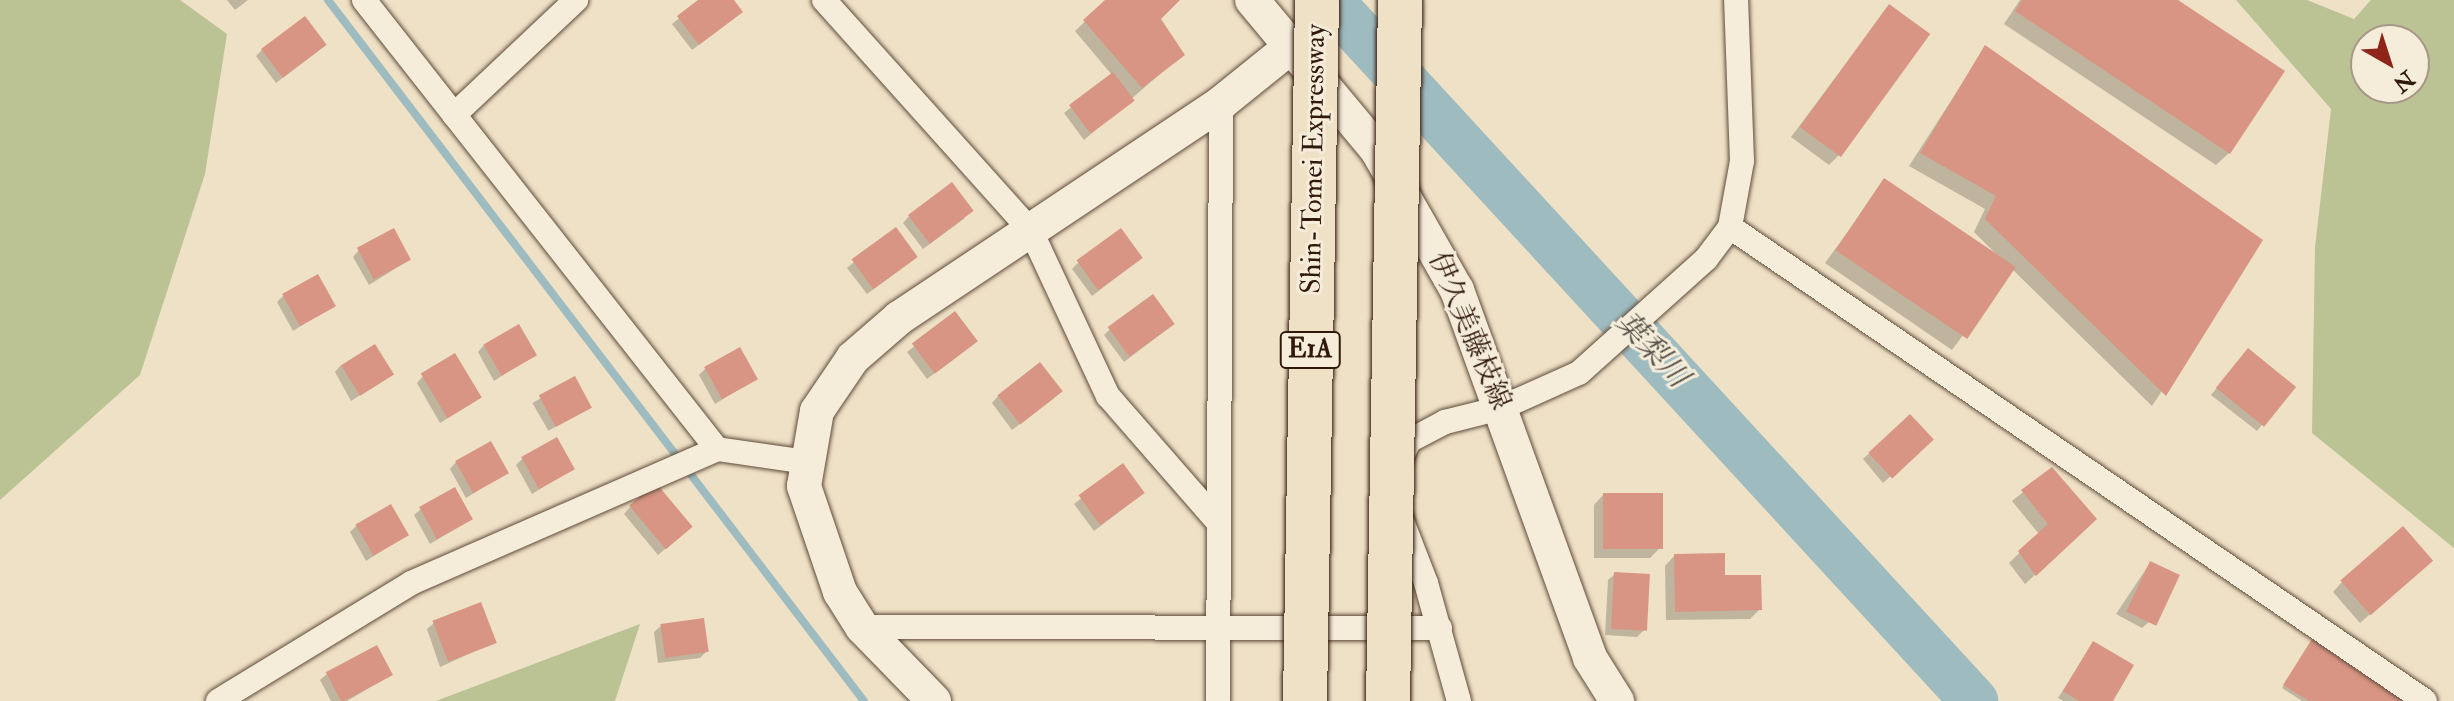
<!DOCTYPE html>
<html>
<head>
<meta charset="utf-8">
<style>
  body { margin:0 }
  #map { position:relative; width:2454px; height:701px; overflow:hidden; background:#efe1c6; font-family:"IM FELL Double Pica","Noto Serif JP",serif }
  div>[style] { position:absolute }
  .green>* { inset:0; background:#bbc293 }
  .shadow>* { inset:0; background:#0003; transform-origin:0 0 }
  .stream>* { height:8px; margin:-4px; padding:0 4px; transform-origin:4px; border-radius:4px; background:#9ebbbf }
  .river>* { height:48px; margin:-24px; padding:0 24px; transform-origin:24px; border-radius:24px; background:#9ebbbf }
  .building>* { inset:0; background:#d89584; transform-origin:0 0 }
  .roads { filter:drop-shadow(0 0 2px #604b3a) drop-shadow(0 0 2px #604b3a) }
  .street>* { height:24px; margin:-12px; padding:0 12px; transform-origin:12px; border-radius:12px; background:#f5ecda }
  .secondary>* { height:34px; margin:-17px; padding:0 17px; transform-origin:17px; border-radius:17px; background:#f5ecda }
  .bridges { filter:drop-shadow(0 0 2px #30190b) drop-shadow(0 0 2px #30190b) }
  .highway-bridge>* { height:44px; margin:-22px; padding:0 22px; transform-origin:22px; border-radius:22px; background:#efe1c6 }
  span { translate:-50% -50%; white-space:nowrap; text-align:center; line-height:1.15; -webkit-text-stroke:6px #f5ecda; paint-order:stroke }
  .shield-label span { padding:2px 6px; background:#f5ecda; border:2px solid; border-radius:6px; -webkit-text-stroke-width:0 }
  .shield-label { font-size:26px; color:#30190b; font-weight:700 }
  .street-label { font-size:28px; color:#30190b }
  .water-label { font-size:30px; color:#56524a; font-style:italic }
  .north { position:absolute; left:2350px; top:24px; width:80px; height:80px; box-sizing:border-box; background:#f5ecda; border:2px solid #a69887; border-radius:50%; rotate:141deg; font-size:22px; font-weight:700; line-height:32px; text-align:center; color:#30190b }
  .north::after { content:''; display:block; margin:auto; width:28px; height:36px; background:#8f2418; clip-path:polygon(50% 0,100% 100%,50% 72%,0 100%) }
</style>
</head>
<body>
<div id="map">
  <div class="green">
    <div style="clip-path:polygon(0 0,180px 0,227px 34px,205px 174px,140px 375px,0 500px)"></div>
    <div style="clip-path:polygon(evenodd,2236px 0,2307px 0,2354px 19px,2371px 0,2454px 0,2454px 548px,2312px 433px,2315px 247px,2331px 109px,2236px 0,2366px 40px,2414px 40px,2414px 88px,2366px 88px,2366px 40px)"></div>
    <div style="clip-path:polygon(640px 624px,615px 701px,436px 701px)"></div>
  </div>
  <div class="shadow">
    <div style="clip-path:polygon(227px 0,248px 0,235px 10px)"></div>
    <div style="clip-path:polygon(701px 0,731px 0,734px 18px,692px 50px,672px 24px)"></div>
    <div style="clip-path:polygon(1108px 0,1178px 0,1159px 19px,1183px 54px,1084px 140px,1064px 113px,1112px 75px,1075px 31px)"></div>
    <div style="clip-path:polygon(2020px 0,2175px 0,2229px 153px,2216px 165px,2004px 24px)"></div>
    <div style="clip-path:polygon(1889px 6px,1839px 155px,1829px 165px,1791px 137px)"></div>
    <div style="clip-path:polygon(1985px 48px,2260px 241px,2152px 406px,2012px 269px,1952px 350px,1825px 263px,1885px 181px,1998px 256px,1974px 232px,1985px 209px,1909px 166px)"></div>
    <div style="clip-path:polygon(262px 50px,318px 51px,276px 83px,256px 56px)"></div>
    <div style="clip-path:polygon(909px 216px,965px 218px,923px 249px,903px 223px)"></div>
    <div style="clip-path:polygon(359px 250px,409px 260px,369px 285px,353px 257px)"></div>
    <div style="clip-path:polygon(854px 262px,909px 263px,867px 294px,847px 268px)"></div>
    <div style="clip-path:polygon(1078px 263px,1134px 264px,1092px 296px,1072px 269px)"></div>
    <div style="clip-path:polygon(283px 296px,333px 305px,293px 331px,277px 302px)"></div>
    <div style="clip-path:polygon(955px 314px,969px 347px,927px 379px,907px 352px)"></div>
    <div style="clip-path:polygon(1110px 329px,1166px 330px,1124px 362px,1104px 335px)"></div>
    <div style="clip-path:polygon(484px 345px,534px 355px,494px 381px,478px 352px)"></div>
    <div style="clip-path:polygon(2242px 357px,2293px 387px,2257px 431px,2211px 395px)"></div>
    <div style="clip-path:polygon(341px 365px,391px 375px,351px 401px,335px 372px)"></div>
    <div style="clip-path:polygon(705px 369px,755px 379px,715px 404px,699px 375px)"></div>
    <div style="clip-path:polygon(423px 376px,480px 398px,440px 423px,417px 383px)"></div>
    <div style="left:574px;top:379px;width:32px;height:48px;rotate:60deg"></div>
    <div style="clip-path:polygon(998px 396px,1054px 398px,1012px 430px,992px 403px)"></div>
    <div style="clip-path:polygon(1910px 416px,1925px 446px,1883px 483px,1863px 459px)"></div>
    <div style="clip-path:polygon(522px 459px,572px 469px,532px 494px,516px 465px)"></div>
    <div style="clip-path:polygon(456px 462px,506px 473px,466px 498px,450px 469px)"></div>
    <div style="clip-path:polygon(1122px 466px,1136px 499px,1094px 531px,1074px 504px)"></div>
    <div style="clip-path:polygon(2051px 470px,2085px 529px,2025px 584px,2009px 563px,2039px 534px,2012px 501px)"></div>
    <div style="clip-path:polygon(1603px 495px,1660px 548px,1650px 558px,1594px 558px,1594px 505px)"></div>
    <div style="clip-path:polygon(630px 507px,684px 533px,658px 555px,624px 514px)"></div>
    <div style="clip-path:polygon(421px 509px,471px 519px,430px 544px,414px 515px)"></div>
    <div style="clip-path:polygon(356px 526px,406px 535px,366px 561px,350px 532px)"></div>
    <div style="clip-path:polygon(1674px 556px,1723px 577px,1760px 609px,1750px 619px,1666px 620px,1665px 566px)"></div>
    <div style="clip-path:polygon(2150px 563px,2149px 622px,2142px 628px,2116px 614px)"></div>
    <div style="clip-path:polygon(2420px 570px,2360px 623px,2333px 592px,2342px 582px)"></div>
    <div style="clip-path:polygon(1615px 574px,1644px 630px,1637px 637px,1605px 635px,1608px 580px)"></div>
    <div style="clip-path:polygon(434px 623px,495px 642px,440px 667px,427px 629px)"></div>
    <div style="clip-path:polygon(661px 626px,707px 651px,700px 658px,658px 663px,654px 632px)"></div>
    <div style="clip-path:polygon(2093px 643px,2111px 701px,2063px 701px,2058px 698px)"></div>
    <div style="clip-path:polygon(2309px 645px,2400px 701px,2302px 701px,2282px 688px)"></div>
    <div style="clip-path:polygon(327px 674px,391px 675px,347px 701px,331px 701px,320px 680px)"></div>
  </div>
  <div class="stream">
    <div style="left:328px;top:0;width:882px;rotate:52.6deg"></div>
  </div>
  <div class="river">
    <div style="left:1329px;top:0;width:953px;rotate:47.38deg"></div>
  </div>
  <div class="building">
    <div style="clip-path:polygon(698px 0,734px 0,743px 12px,699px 45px,677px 16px)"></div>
    <div style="clip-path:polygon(1105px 0,1180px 0,1161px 19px,1185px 55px,1142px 88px,1083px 20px)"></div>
    <div style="clip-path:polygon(2022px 0,2178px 0,2285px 71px,2230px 154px,2015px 11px)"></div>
    <div style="left:1889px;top:4px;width:51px;height:152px;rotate:36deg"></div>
    <div style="left:305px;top:16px;width:36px;height:55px;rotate:53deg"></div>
    <div style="clip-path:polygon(1985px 45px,2263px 240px,2166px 396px,1985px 219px,1996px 196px,1920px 153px)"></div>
    <div style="left:1113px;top:72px;width:36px;height:55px;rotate:53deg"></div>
    <div style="left:1884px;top:178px;width:159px;height:87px;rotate:34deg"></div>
    <div style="left:952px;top:182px;width:36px;height:55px;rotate:53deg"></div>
    <div style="left:896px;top:227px;width:37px;height:55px;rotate:54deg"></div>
    <div style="left:394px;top:228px;width:36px;height:42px;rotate:62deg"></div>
    <div style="left:1121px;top:228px;width:37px;height:55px;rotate:54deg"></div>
    <div style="left:318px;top:274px;width:37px;height:41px;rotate:61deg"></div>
    <div style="left:1153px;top:294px;width:37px;height:56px;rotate:54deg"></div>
    <div style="left:955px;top:311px;width:38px;height:54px;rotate:53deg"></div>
    <div style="left:519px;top:324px;width:36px;height:41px;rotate:60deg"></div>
    <div style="left:375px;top:344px;width:36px;height:40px;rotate:58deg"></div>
    <div style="left:740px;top:347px;width:37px;height:41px;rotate:61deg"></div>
    <div style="left:2248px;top:348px;width:62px;height:51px;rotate:39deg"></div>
    <div style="left:455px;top:353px;width:52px;height:40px;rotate:59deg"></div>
    <div style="left:1040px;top:362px;width:37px;height:54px;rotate:52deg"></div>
    <div style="left:575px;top:376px;width:36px;height:41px;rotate:62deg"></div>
    <div style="left:1910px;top:414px;width:35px;height:57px;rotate:47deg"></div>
    <div style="left:557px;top:437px;width:37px;height:41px;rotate:61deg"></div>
    <div style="left:491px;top:441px;width:37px;height:41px;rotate:61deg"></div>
    <div style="left:1123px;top:463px;width:37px;height:55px;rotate:54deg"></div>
    <div style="clip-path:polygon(2052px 467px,2097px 519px,2036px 576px,2018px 551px,2048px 524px,2021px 490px)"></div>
    <div style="left:656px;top:483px;width:57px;height:35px;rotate:50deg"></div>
    <div style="left:455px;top:487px;width:37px;height:41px;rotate:61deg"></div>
    <div style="left:1603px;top:493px;width:60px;height:56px"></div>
    <div style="left:391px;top:504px;width:36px;height:41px;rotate:60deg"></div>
    <div style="left:2403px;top:526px;width:46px;height:83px;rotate:49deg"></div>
    <div style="clip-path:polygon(1725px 553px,1725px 575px,1761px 575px,1762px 610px,1675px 612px,1674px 554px)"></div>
    <div style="left:2150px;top:561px;width:33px;height:56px;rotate:25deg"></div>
    <div style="left:1614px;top:572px;width:36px;height:57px;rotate:3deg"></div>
    <div style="left:481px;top:602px;width:44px;height:52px;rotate:69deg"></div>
    <div style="left:704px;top:618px;width:34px;height:44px;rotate:82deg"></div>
    <div style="clip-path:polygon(2312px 639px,2404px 701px,2309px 701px,2283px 685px)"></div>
    <div style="clip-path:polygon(2093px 641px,2134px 665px,2113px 701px,2079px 701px,2063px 691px)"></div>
    <div style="left:377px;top:645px;width:34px;height:58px;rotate:62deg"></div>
  </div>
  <div class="roads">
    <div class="street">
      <div style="left:364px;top:0;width:571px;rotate:51.83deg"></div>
      <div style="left:824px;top:0;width:310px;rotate:48.1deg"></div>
      <div style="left:1031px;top:231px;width:182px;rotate:65deg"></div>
      <div style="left:1108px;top:396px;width:167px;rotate:48.9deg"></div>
      <div style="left:454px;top:115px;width:168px;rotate:-43.3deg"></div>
      <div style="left:1730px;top:227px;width:841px;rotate:34.29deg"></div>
      <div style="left:1398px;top:465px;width:26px;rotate:-65deg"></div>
      <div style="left:1409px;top:441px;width:41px;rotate:-27.8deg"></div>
      <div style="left:1445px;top:422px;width:58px;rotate:-14deg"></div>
      <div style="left:1501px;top:408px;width:85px;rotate:-24.2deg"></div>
      <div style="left:1579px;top:373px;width:171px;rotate:-41.9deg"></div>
      <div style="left:1706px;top:259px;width:40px;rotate:-53deg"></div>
      <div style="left:1730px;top:227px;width:67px;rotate:-79.7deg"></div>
      <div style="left:1742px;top:161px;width:161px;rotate:-92.1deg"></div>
      <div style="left:1402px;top:521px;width:66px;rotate:68.8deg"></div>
      <div style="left:1426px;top:583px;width:123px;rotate:74.4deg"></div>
      <div style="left:862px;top:627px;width:578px;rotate:0.1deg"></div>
      <div style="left:218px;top:701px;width:226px;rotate:-31.4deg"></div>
      <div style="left:411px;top:583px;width:334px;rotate:-23.6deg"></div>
      <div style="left:717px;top:449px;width:90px;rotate:8.3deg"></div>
      <div style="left:1218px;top:701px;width:598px;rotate:-89.71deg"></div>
    </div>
    <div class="secondary">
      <div style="left:1252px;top:0;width:195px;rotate:50.2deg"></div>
      <div style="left:1377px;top:150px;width:161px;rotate:60.3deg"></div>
      <div style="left:1457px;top:290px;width:391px;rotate:70.1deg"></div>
      <div style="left:1590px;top:658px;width:51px;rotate:57.9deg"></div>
      <div style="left:934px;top:701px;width:103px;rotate:-134.2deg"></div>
      <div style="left:862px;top:627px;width:41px;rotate:-122.2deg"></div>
      <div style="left:840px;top:592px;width:112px;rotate:-108.8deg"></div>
      <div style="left:804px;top:486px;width:76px;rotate:-80.2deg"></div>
      <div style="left:817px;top:411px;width:64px;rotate:-55.8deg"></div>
      <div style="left:853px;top:358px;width:61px;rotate:-41deg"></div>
      <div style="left:899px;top:318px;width:387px;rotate:-33.7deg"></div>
      <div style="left:1221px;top:103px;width:91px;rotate:-38.8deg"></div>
    </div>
  </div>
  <div class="bridges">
    <div class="highway-bridge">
      <div style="left:1305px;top:701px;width:701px;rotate:-89.02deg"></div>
      <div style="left:1388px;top:701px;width:701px;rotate:-89.02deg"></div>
    </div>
  </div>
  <div class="shield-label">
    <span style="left:1310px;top:350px">E1A</span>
  </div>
  <div class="street-label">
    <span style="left:1314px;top:159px;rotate:-89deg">Shin-Tomei Expressway</span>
    <span style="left:1469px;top:331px;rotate:67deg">伊久美藤枝線</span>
  </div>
  <div class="water-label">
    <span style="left:1652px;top:350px;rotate:47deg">葉梨川</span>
  </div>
  <div class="north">N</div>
</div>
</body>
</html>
